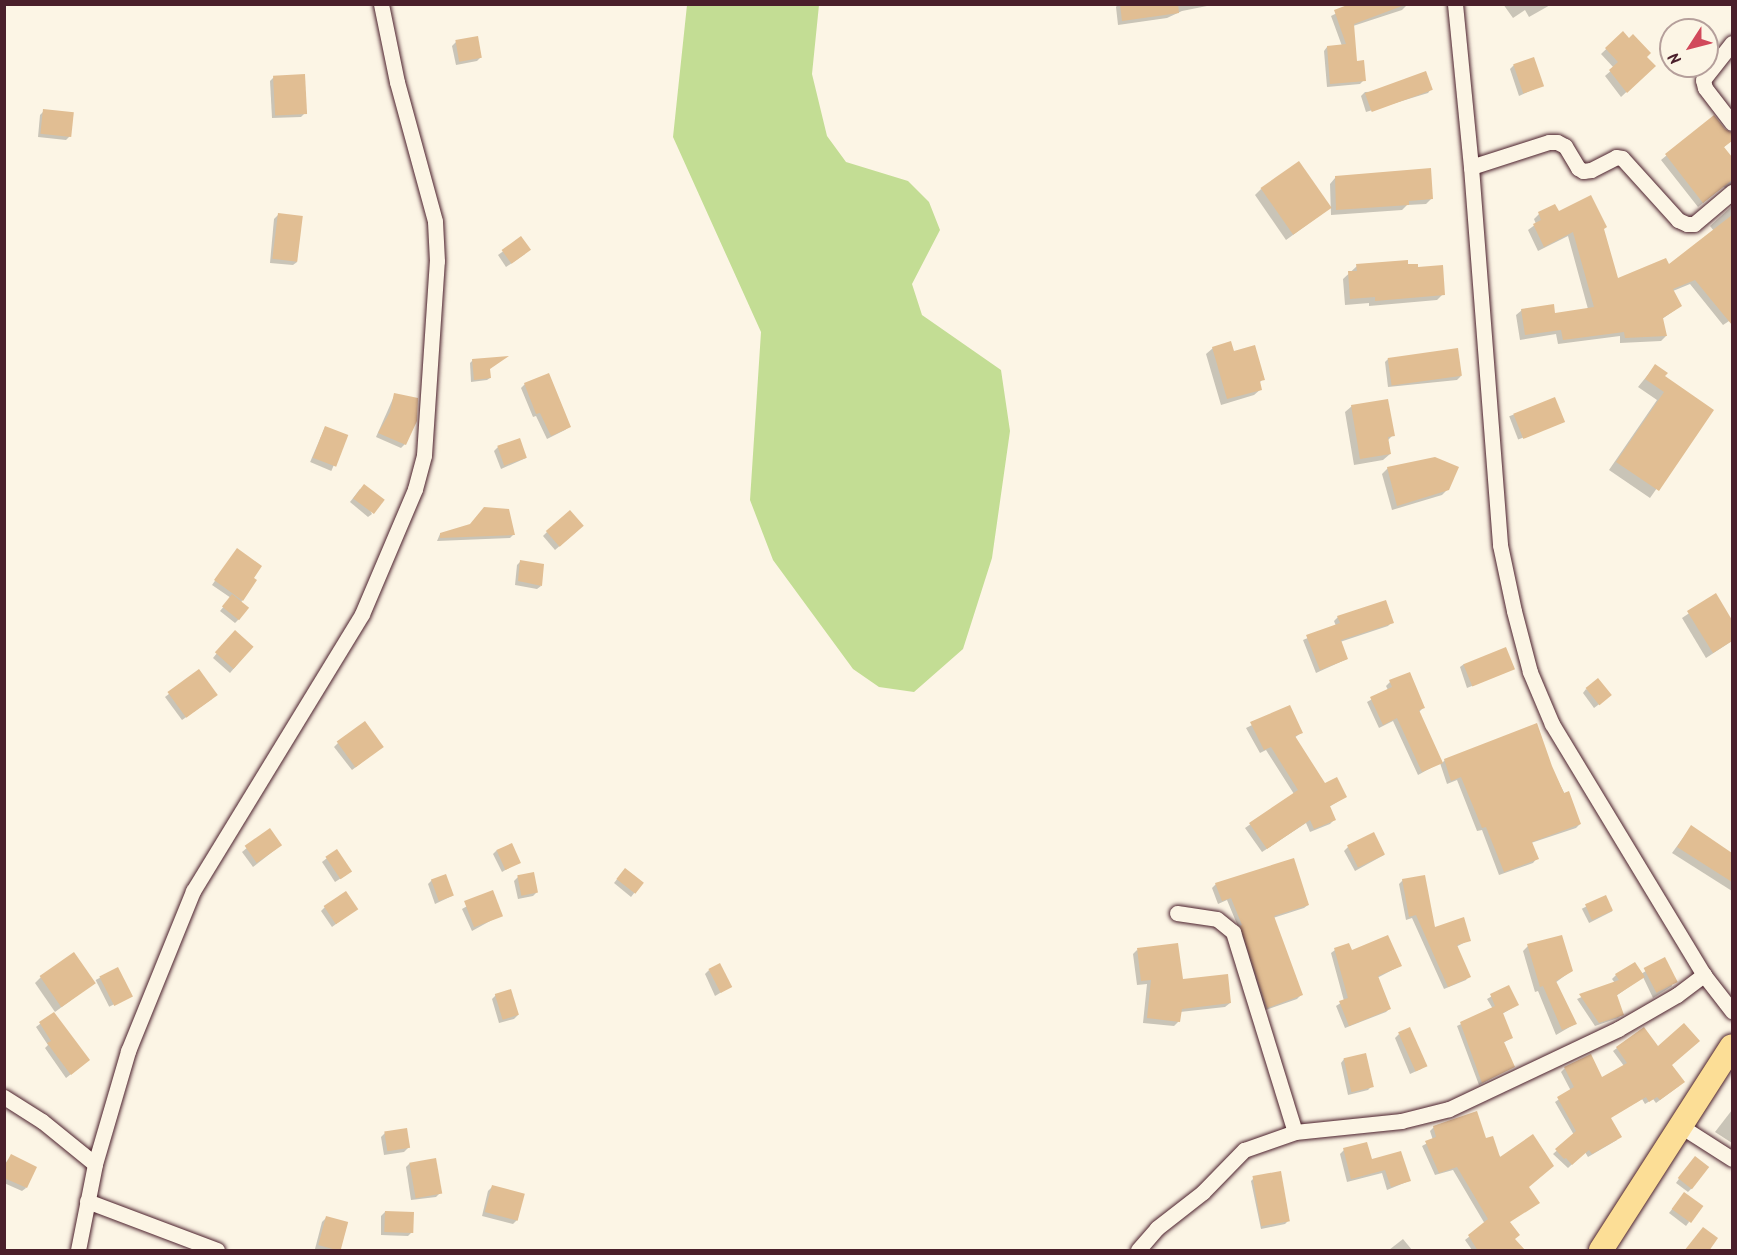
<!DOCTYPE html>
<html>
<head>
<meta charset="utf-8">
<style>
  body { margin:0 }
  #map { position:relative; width:1737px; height:1255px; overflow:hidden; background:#fcf5e5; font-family:Kalam,sans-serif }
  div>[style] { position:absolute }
  .green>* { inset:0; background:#c3dd94 }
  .shadow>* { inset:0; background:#0003; transform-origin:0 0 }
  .building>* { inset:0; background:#e1be93; transform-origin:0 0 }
  .roads { filter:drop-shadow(0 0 2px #4a1f2b) drop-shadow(0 0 2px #4a1f2b) }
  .minor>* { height:15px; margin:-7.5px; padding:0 7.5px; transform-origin:7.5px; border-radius:7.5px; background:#fcf5e5 }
  .primary>* { height:24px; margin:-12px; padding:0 12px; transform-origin:12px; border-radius:12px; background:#fcde96 }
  span { translate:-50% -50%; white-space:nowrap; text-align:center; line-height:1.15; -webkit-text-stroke:4.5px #fcf5e5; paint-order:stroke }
  .frame { position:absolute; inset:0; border:6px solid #4a1f2b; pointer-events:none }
  .north { position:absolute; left:1659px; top:18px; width:60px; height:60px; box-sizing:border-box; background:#fcf5e5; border:2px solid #b59f9b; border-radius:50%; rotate:234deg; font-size:16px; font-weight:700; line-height:24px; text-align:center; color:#4a1f2b }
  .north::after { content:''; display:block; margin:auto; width:21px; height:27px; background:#d1495b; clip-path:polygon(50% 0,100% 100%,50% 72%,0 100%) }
</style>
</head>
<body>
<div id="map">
  <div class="green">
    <div style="clip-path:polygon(687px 5px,819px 5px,812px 74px,827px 136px,846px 162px,908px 181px,929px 202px,940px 230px,912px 284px,922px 315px,1001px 370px,1010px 431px,992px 558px,963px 649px,914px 692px,879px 687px,853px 669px,773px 560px,750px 500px,761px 332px,673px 137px)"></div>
  </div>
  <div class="shadow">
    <div style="clip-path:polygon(1118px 4px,1217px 4px,1182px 11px,1167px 18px,1118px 25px,1116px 7px)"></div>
    <div style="clip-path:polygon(1355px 4px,1406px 6px,1402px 10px,1353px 26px,1356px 62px,1364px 80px,1360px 84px,1327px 87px,1324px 51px,1327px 47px,1342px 46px,1331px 16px)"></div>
    <div style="clip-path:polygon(1503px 4px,1552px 4px,1529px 17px,1525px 10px,1513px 18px)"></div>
    <div style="clip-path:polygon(1623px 33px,1654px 66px,1621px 97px,1605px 76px,1614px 68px,1601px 54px)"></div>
    <div style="clip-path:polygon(456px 42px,481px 57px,477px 61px,456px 65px,452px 46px)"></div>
    <div style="clip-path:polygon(1514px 65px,1543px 85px,1519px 96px,1510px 69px)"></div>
    <div style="clip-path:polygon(274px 77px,305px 113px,301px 117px,272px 118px,270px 81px)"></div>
    <div style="clip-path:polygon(1431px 89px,1428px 93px,1366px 112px,1361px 96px,1365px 92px)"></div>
    <div style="clip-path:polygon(44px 111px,70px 136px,66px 140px,38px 137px,40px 115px)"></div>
    <div style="clip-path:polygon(1713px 117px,1724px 131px,1732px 133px,1732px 140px,1723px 148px,1732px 160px,1732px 190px,1723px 187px,1698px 207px,1661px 160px)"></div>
    <div style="clip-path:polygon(1335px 178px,1432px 198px,1426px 204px,1407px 205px,1402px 210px,1331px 215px,1330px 184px)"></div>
    <div style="clip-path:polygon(1261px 189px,1330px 208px,1286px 240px,1255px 195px)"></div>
    <div style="clip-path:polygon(1732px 206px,1732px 319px,1723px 325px,1690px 284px,1673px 291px,1675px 310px,1662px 319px,1666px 336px,1661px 341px,1620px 343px,1620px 336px,1558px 344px,1556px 334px,1520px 340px,1516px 315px,1522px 310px,1554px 314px,1588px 309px,1568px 236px,1538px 251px,1528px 230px,1536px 224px,1534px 219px,1539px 214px,1558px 213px,1603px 230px,1617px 280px,1668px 267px,1714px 231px,1710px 226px)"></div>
    <div style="clip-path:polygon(278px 215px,297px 262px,293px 265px,270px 263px,274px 219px)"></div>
    <div style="clip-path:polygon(521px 238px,525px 254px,506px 267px,498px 255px)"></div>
    <div style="clip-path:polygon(1357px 266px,1417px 268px,1443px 294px,1437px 300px,1369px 306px,1369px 303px,1345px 305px,1343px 279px)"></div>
    <div style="clip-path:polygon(1213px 348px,1233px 353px,1263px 379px,1259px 383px,1261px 389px,1254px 395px,1221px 405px,1206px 354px)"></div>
    <div style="clip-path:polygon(1389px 358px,1461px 376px,1457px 380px,1388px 387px,1385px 362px)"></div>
    <div style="clip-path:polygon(473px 360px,489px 370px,490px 378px,487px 380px,471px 382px,470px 363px)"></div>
    <div style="clip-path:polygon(1655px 366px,1663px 377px,1712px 410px,1650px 498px,1609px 470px,1657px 400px,1638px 387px)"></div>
    <div style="clip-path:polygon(525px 384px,569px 427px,565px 430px,547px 439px,536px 416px,533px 417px,521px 388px)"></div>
    <div style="clip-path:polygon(395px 394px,405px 444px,401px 448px,376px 437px)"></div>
    <div style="left:1554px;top:399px;width:25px;height:48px;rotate:69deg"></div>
    <div style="clip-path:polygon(1352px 406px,1393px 435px,1387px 441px,1390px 454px,1383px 460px,1354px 465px,1345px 412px)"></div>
    <div style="left:325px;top:427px;width:23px;height:38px;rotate:23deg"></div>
    <div style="clip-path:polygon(498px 447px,526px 458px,501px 469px,494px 451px)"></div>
    <div style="clip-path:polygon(1388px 468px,1448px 489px,1442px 495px,1392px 510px,1382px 474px)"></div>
    <div style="clip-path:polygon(360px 489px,372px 514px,368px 517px,350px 502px)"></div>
    <div style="clip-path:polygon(578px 530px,555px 550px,543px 536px,547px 532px)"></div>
    <div style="clip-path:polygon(440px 534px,514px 534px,510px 538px,437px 541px)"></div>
    <div style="clip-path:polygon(234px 554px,242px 600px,238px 620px,235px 623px,220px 611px,231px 598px,212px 585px)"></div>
    <div style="clip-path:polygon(521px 561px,541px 586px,537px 589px,515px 585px,517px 565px)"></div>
    <div style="clip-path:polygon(1716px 595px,1732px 623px,1732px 641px,1706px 658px,1682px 618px)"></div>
    <div style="clip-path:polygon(1338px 617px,1392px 622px,1388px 626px,1340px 642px,1347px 659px,1316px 673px,1303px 640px,1336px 626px,1334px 621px)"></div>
    <div style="clip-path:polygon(231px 636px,252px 647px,230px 673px,213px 658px)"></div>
    <div style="clip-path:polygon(1464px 664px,1513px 669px,1467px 688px,1460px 667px)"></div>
    <div style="clip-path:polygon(198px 671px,212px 699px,182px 720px,165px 697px)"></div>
    <div style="clip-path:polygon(1390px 682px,1423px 708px,1419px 712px,1442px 763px,1445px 760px,1551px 767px,1580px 824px,1576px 828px,1531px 843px,1537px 858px,1533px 863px,1499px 875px,1482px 830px,1477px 831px,1457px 780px,1447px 784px,1440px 763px,1418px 775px,1393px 721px,1379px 728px,1367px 702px,1388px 690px,1386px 686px)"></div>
    <div style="clip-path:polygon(1586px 689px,1606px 699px,1594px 708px,1583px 693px)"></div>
    <div style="clip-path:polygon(1289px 707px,1301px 733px,1294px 738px,1324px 785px,1345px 797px,1329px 807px,1334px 820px,1330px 824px,1310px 832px,1306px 823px,1262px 852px,1245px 828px,1294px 794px,1266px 750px,1260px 753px,1246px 728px)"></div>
    <div style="clip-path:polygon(338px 743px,378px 750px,352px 770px,334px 747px)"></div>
    <div style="clip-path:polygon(1691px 827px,1732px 854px,1732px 891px,1672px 853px)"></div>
    <div style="clip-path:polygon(269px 830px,276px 849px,253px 867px,242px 852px)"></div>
    <div style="clip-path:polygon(1348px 847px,1384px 855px,1355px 871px,1344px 851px)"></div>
    <div style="clip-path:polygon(497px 850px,519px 862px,502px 872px,493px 854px)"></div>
    <div style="clip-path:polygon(336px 851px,346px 875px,335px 882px,322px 862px)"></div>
    <div style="clip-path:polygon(622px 873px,642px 883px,631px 897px,614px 883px)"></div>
    <div style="clip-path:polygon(518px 877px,537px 892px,533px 896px,518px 899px,514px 881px)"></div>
    <div style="clip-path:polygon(432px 880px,452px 896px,435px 904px,428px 884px)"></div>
    <div style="clip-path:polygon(1403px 880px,1434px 928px,1469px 940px,1456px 947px,1469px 976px,1466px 980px,1444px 989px,1412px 918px,1406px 920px,1399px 884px)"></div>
    <div style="clip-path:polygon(1216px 884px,1308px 905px,1304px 908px,1273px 918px,1301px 995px,1297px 999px,1263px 1011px,1239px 929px,1227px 900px,1218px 904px,1212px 888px)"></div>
    <div style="clip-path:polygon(492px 892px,501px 915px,472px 931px,462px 909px)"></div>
    <div style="left:1605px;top:897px;width:16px;height:26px;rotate:63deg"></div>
    <div style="clip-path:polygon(325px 907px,356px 909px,332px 927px,321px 911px)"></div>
    <div style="clip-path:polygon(1528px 946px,1571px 971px,1555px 983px,1575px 1024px,1556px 1035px,1538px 991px,1535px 992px,1523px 951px)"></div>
    <div style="clip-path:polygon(1137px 950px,1181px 981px,1230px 1003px,1225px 1007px,1180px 1012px,1179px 1021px,1174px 1026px,1143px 1023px,1147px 984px,1137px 985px,1133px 954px)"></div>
    <div style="clip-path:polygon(1335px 950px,1400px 966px,1377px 978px,1389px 1009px,1386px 1012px,1345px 1028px,1336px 1006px,1344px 1001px,1331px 953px)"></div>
    <div style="clip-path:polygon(1665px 959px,1672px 986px,1653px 998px,1643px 977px,1616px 996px,1622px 1014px,1618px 1018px,1595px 1026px,1577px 999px,1615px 983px,1612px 979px,1616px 975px,1641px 974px)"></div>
    <div style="left:117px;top:969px;width:30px;height:24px;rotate:63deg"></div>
    <div style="clip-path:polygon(709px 970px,730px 987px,715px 996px,705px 974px)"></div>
    <div style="clip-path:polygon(41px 977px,94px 983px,55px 1012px,35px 983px)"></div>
    <div style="clip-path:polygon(1508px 987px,1517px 1005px,1502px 1014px,1511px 1038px,1503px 1043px,1513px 1067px,1479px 1085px,1457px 1026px,1493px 1009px,1487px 999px)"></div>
    <div style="clip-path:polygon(496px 995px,518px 1015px,514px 1019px,499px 1023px,492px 999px)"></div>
    <div style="clip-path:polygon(53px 1014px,84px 1064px,66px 1078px,45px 1048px,48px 1045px,36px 1027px)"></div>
    <div style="clip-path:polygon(1399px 1034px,1425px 1065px,1421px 1069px,1410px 1074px,1395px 1038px)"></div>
    <div style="clip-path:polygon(1617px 1048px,1671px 1065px,1679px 1086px,1656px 1103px,1653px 1099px,1645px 1104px,1642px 1099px,1609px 1118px,1617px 1140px,1588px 1157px,1585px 1152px,1568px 1168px,1553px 1154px,1574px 1135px,1555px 1102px,1571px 1091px,1561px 1072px,1565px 1068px,1602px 1079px,1624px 1066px,1613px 1051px)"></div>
    <div style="clip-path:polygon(1344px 1059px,1372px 1086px,1368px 1090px,1348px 1095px,1341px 1063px)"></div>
    <div style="clip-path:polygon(1732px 1110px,1732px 1143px,1715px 1132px)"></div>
    <div style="clip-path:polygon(1434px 1127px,1485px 1140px,1528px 1187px,1509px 1222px,1514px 1239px,1524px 1250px,1472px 1250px,1465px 1240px,1485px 1224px,1453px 1170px,1435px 1175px,1422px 1146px,1433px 1140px,1430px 1131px)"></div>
    <div style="clip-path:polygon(385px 1133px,408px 1148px,404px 1152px,384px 1155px,381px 1137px)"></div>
    <div style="clip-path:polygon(1344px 1150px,1409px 1181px,1387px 1190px,1382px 1173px,1347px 1182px,1340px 1154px)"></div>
    <div style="clip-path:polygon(11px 1156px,26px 1188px,22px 1191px,4px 1183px,4px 1165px)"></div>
    <div style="clip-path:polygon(1691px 1162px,1692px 1188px,1688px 1192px,1676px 1183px)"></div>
    <div style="clip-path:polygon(410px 1163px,440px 1193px,436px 1197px,411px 1200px,406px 1167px)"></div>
    <div style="clip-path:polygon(1254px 1178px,1288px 1221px,1285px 1224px,1261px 1229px,1251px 1181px)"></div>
    <div style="clip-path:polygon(492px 1187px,517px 1220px,513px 1224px,482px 1216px,488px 1191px)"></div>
    <div style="clip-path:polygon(1681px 1198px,1689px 1222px,1686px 1226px,1669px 1213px)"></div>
    <div style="clip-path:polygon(385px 1212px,412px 1232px,408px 1236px,381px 1235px,381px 1216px)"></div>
    <div style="clip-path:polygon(326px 1218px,339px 1250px,315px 1249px,322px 1222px)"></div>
    <div style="clip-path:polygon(1403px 1239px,1412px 1250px,1389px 1250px)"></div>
  </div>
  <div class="building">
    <div style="clip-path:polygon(1120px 4px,1178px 4px,1179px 13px,1122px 21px)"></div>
    <div style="clip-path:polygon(1350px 4px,1402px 6px,1354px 24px,1357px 61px,1364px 60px,1366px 81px,1330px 84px,1327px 46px,1346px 44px,1334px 10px)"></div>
    <div style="clip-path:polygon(1623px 31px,1629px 38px,1633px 34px,1651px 53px,1647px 57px,1656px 66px,1627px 93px,1609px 70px,1618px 62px,1605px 48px)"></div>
    <div style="left:478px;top:36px;width:22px;height:23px;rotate:80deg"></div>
    <div style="left:1534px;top:57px;width:31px;height:22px;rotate:71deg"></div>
    <div style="left:1426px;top:71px;width:20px;height:65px;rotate:70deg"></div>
    <div style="left:305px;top:74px;width:40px;height:32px;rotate:87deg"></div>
    <div style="left:43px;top:109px;width:31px;height:25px;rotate:6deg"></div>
    <div style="clip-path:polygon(1714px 115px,1725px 129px,1732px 133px,1732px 141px,1724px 147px,1732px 157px,1732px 180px,1703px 203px,1665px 154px)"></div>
    <div style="left:1299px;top:161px;width:57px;height:47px;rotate:55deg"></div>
    <div style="clip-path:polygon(1431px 168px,1433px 199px,1409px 201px,1409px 205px,1336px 210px,1335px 176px)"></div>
    <div style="clip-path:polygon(1591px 195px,1607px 227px,1604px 229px,1618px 278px,1666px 258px,1669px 264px,1732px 215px,1732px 325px,1695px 280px,1673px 289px,1682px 306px,1663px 318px,1667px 336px,1625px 338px,1624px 332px,1563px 340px,1561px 330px,1525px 335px,1521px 309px,1554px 304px,1555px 313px,1594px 307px,1573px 232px,1544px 247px,1533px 224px,1541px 220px,1538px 212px,1555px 204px,1559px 211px)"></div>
    <div style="left:278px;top:213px;width:25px;height:46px;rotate:7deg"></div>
    <div style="left:521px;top:236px;width:17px;height:24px;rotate:54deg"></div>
    <div style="clip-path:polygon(1408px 260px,1408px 264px,1418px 264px,1418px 267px,1443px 265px,1445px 295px,1375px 301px,1375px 297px,1350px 299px,1348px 271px,1357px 271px,1356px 264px)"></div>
    <div style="clip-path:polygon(1231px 341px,1234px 351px,1255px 345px,1265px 380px,1260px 381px,1262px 390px,1227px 399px,1212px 347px)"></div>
    <div style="left:1458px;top:348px;width:28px;height:71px;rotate:82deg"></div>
    <div style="clip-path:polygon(509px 356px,490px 369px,491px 378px,474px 380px,472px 359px)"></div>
    <div style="clip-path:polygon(1655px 364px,1668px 373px,1665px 376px,1714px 410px,1659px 491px,1616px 462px,1664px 392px,1645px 379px)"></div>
    <div style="clip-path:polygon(549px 373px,571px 427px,551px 436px,540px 413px,536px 414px,524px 383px)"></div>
    <div style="clip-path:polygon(394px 393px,418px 398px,417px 421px,406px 445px,378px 433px,390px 412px)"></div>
    <div style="left:1555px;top:397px;width:27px;height:45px;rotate:68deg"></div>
    <div style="clip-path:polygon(1388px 399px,1395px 436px,1388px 437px,1391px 454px,1360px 459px,1351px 405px)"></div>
    <div style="left:325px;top:426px;width:25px;height:34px;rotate:21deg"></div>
    <div style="left:520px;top:438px;width:21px;height:24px;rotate:71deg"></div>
    <div style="clip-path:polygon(1435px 457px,1459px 467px,1449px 490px,1397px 506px,1387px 467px)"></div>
    <div style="left:364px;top:484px;width:26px;height:18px;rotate:37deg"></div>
    <div style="clip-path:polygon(484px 507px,509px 509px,515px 535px,440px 538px,440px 533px,470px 524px)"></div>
    <div style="left:570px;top:510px;width:21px;height:32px;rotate:49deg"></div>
    <div style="clip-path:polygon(237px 548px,262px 566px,254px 578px,257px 580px,243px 601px,214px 580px)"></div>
    <div style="clip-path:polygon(520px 560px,544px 564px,542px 586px,518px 581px)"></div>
    <div style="clip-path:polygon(1716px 593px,1732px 620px,1732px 641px,1713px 653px,1687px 611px)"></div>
    <div style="left:232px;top:594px;width:22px;height:16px;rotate:39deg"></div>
    <div style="clip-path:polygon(1386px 600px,1394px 623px,1341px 640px,1348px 659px,1320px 670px,1306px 635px,1340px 623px,1337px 616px)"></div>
    <div style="left:235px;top:630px;width:25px;height:30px;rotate:42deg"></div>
    <div style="left:1506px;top:647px;width:24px;height:46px;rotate:68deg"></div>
    <div style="left:199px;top:669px;width:32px;height:39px;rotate:54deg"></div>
    <div style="clip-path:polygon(1410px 672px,1425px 708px,1419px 710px,1443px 763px,1422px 772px,1397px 718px,1383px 725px,1370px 697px,1392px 687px,1389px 680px)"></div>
    <div style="left:1598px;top:678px;width:22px;height:16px;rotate:51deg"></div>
    <div style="clip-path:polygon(1290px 705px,1303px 733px,1295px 736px,1325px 783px,1337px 777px,1347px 797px,1330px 806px,1336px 820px,1314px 829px,1310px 820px,1267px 849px,1249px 823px,1298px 790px,1271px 747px,1264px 750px,1250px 722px)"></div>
    <div style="left:365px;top:721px;width:32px;height:35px;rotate:54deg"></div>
    <div style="clip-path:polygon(1537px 723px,1552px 766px,1564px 793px,1569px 791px,1581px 824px,1532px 842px,1539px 859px,1504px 872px,1486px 827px,1482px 828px,1461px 777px,1451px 781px,1444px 759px)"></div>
    <div style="clip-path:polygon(1691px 825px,1732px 853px,1732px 882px,1677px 847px)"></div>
    <div style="left:270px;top:828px;width:21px;height:31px;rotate:55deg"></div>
    <div style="left:1374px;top:832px;width:25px;height:30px;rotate:64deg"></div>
    <div style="left:512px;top:843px;width:22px;height:17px;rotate:66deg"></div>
    <div style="left:337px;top:849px;width:27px;height:14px;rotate:56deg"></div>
    <div style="clip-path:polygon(1294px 858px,1309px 905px,1274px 916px,1303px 995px,1267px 1008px,1240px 926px,1242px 925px,1231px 898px,1222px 901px,1215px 883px)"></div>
    <div style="left:625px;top:868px;width:24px;height:14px;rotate:38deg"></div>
    <div style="left:534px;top:872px;width:21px;height:17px;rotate:79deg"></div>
    <div style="left:446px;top:874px;width:23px;height:16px;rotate:70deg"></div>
    <div style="clip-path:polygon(1425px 875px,1435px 927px,1464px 917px,1471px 941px,1457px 945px,1471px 977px,1448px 987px,1416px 915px,1409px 917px,1402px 879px)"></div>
    <div style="left:493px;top:890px;width:28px;height:31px;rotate:69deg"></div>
    <div style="left:346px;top:891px;width:22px;height:27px;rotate:56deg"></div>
    <div style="left:1606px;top:895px;width:17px;height:23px;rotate:66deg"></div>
    <div style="clip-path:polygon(1388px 935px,1402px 966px,1378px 976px,1391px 1009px,1349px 1026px,1339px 1001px,1348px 998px,1334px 948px,1349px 943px,1352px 950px)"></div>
    <div style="clip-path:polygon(1562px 935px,1573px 971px,1556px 981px,1577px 1024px,1562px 1030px,1543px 986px,1540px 987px,1527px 944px)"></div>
    <div style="clip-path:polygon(1178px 943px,1183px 979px,1228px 974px,1231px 1003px,1182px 1009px,1180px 1022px,1147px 1018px,1151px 980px,1141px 981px,1137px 948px)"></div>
    <div style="left:74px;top:952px;width:38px;height:42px;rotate:55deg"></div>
    <div style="left:1665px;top:957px;width:28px;height:24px;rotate:63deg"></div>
    <div style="clip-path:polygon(1635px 962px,1645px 977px,1617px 995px,1624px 1015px,1599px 1023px,1579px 994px,1619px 980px,1615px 974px)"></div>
    <div style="left:720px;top:963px;width:27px;height:13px;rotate:63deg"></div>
    <div style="left:118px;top:967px;width:33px;height:21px;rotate:63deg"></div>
    <div style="clip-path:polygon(1509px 985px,1519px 1005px,1503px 1013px,1513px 1038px,1504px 1042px,1515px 1067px,1482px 1083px,1460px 1022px,1495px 1006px,1490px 994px)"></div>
    <div style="left:511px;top:989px;width:27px;height:17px;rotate:73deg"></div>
    <div style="clip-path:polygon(54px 1012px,90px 1060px,71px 1075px,47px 1043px,51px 1041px,39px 1022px)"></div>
    <div style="clip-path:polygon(1684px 1023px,1700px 1041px,1672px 1065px,1685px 1082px,1660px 1100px,1657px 1097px,1649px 1102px,1646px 1097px,1611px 1118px,1622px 1137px,1592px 1154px,1589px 1150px,1572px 1165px,1566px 1158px,1564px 1159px,1555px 1149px,1576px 1131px,1557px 1097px,1574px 1087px,1564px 1067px,1591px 1054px,1602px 1077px,1627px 1063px,1616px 1047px,1644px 1027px,1658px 1046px)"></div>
    <div style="left:1410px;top:1027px;width:43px;height:13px;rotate:66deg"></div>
    <div style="left:1366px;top:1053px;width:35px;height:23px;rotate:77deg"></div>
    <div style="clip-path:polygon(1477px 1111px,1486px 1138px,1493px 1136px,1500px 1157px,1533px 1134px,1554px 1166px,1529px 1187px,1540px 1203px,1510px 1222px,1520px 1235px,1515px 1239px,1526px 1251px,1478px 1251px,1468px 1235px,1488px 1219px,1457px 1167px,1439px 1173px,1425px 1141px,1436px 1137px,1433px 1126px)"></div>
    <div style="left:407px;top:1128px;width:20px;height:23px;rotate:81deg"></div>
    <div style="clip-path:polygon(1367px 1142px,1372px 1159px,1401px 1151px,1411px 1181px,1391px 1187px,1385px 1170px,1351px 1179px,1343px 1148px)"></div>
    <div style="clip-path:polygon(11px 1154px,37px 1167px,27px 1188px,4px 1178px,4px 1167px)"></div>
    <div style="left:1695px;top:1156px;width:18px;height:28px;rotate:38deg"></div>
    <div style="left:436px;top:1158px;width:36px;height:27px;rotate:80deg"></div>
    <div style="left:1281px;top:1171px;width:51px;height:29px;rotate:80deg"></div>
    <div style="left:492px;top:1185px;width:34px;height:28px;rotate:15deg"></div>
    <div style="left:1684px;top:1192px;width:24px;height:21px;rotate:36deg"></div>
    <div style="left:385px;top:1211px;width:29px;height:21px;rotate:2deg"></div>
    <div style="left:326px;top:1216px;width:23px;height:30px;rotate:15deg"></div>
    <div style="clip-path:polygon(1703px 1227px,1718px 1238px,1709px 1251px,1684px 1251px)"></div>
  </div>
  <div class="roads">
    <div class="minor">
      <div style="left:1455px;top:4px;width:164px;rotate:84.4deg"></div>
      <div style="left:1471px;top:167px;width:379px;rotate:85.6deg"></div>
      <div style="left:1500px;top:545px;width:67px;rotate:78deg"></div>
      <div style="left:1514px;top:611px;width:63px;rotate:75.3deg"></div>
      <div style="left:1530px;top:672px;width:56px;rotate:67.1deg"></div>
      <div style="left:1552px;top:724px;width:293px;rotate:58.8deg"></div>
      <div style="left:1704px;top:975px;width:46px;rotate:52.1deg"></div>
      <div style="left:1732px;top:43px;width:47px;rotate:128.1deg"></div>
      <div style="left:1703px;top:80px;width:8px;rotate:76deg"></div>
      <div style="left:1705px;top:88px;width:44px;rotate:52.4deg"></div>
      <div style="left:1471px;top:167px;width:82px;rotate:-17.8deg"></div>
      <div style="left:1549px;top:142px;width:8px"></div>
      <div style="left:1557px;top:142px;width:9px;rotate:27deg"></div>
      <div style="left:1565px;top:146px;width:26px;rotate:59deg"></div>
      <div style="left:1578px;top:168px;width:6px;rotate:31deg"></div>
      <div style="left:1583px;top:171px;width:8px;rotate:-7deg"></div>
      <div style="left:1591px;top:170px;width:28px;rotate:-27deg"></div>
      <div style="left:1616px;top:157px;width:6px;rotate:9deg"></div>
      <div style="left:1622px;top:158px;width:84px;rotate:47.9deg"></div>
      <div style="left:1678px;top:220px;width:10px;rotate:24deg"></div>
      <div style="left:1687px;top:224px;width:7px"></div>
      <div style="left:1694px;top:224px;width:50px;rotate:-40.1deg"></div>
      <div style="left:1177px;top:913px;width:40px;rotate:8.5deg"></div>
      <div style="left:1217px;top:919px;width:21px;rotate:39deg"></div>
      <div style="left:1233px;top:932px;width:209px;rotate:72.8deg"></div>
      <div style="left:4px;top:1097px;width:45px;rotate:32.3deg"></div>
      <div style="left:42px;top:1121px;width:68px;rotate:39.1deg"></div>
      <div style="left:1682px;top:1127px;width:59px;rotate:32.6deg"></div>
      <div style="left:87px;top:1201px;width:139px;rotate:20.7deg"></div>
      <div style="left:78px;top:1250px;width:88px;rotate:-78.8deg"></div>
      <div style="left:95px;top:1164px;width:118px;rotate:-73.7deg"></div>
      <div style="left:128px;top:1051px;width:173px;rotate:-67.9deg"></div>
      <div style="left:193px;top:891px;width:324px;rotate:-58.6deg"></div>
      <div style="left:362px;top:614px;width:136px;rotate:-67deg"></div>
      <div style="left:415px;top:489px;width:35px;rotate:-75deg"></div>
      <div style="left:424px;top:455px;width:194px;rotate:-86.2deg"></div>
      <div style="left:437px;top:261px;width:40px;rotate:-92.9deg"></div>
      <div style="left:435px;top:221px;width:144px;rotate:-105.3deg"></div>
      <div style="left:397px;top:82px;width:80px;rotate:-101.6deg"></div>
      <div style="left:1138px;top:1250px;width:29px;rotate:-49deg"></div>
      <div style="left:1157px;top:1228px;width:58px;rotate:-38deg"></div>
      <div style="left:1203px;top:1192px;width:59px;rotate:-45.7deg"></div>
      <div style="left:1244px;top:1150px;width:54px;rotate:-19.4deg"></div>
      <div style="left:1295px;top:1132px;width:107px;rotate:-5.9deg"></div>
      <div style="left:1401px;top:1121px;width:49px;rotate:-14deg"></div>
      <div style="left:1449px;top:1109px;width:187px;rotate:-25.3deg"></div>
      <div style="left:1618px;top:1029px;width:68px;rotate:-30deg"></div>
      <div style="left:1677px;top:995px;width:34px;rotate:-37deg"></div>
    </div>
    <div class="primary">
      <div style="left:1601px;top:1250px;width:242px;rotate:-57.3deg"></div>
    </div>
  </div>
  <div class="frame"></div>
  <div class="north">N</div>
</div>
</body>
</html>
